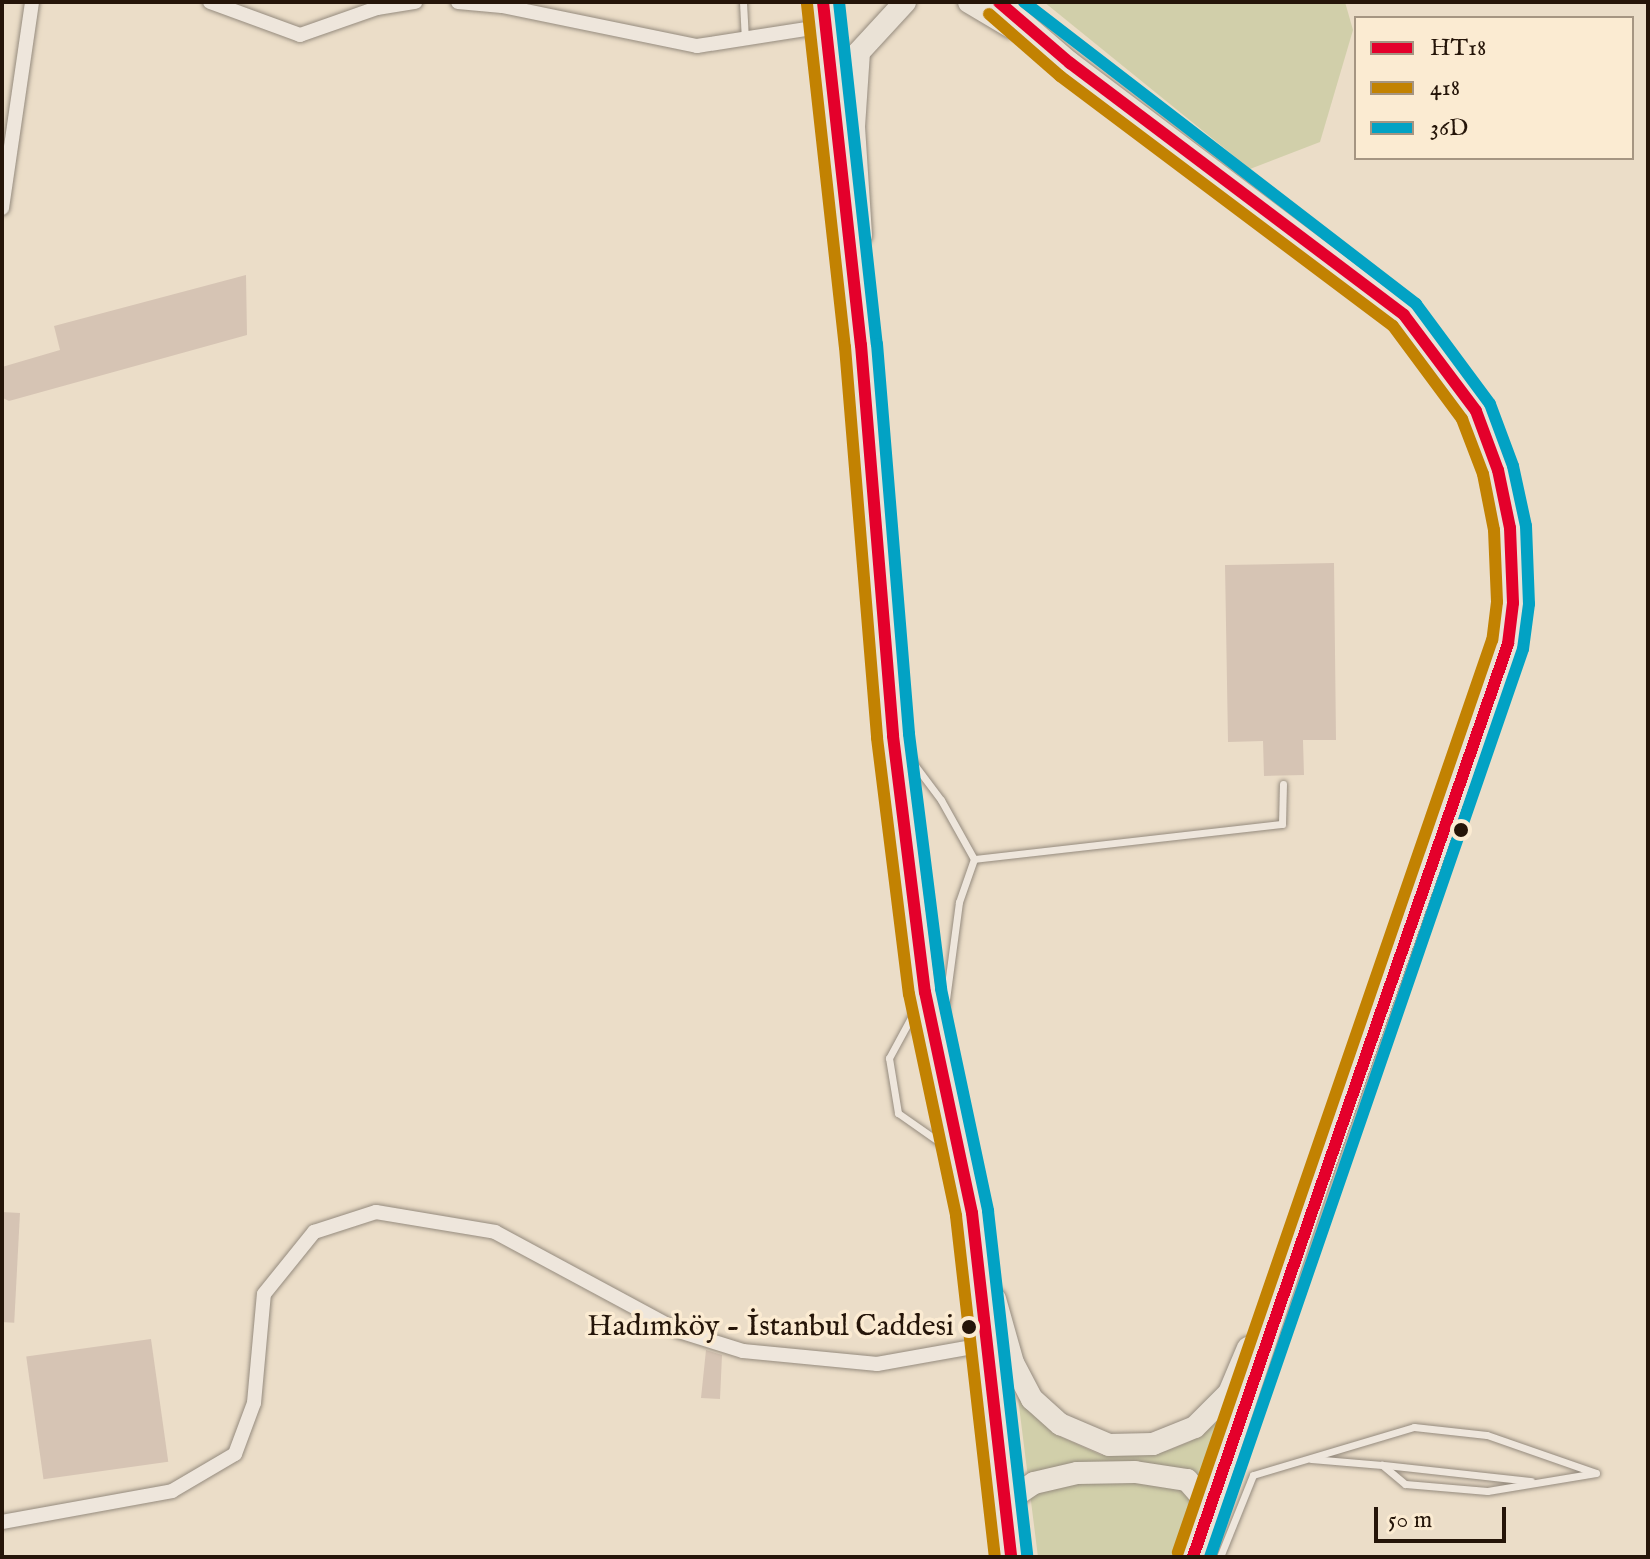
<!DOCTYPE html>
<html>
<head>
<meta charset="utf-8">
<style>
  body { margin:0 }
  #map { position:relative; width:1650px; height:1559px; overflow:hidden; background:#ebddc8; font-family:"IM FELL English",serif }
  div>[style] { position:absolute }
  .green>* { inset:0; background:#d1cfaa }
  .building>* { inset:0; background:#d6c4b4; transform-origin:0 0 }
  .roads { filter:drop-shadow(0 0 2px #958b7e) drop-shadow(0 0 2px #958b7e) }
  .lane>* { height:7px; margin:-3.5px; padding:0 3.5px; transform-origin:3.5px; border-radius:3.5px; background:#eee6dc }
  .street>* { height:14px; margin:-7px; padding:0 7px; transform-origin:7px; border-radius:7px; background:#eee6dc }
  .primary>* { height:22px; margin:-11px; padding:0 11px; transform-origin:11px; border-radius:11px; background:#eae2d6 }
  .bus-1>* { height:12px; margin:-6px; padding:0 6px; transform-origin:6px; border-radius:6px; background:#e4002b }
  .bus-2>* { height:12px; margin:-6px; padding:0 6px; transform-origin:6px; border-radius:6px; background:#c28202 }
  .bus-3>* { height:12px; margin:-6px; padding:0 6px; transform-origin:6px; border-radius:6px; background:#02a2c4 }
  .dots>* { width:22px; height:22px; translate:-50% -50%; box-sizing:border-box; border:4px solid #fbebd2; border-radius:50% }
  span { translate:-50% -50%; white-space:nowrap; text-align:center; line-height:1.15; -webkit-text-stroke:7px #fbebd2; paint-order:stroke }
  .bus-label { font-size:30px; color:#251509 }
  .right { translate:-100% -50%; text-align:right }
  .frame { position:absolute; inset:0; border:4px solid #251509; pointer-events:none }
  .legend { position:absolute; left:1354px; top:16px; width:280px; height:144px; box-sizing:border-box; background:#fbebd2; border:2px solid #a59582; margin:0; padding:10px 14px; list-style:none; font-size:24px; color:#251509 }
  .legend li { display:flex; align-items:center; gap:16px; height:40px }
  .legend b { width:40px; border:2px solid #a59582 }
  .scale { position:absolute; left:1374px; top:1507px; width:132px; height:36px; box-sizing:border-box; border:4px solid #251509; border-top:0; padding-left:10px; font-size:24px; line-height:28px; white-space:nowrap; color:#251509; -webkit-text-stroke:6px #fbebd2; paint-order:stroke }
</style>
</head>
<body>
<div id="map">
  <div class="green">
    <div style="clip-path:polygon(1044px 2px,1345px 2px,1353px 30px,1320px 142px,1250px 169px)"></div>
    <div style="clip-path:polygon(1018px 1398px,1057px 1435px,1101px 1455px,1166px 1451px,1189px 1442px,1226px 1416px,1173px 1557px,1038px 1557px)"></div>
  </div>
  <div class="building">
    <div style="clip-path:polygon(246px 275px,247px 335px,9px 401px,3px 398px,2px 367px,60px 350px,54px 326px)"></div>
    <div style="clip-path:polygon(1334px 563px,1336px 740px,1303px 740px,1304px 775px,1264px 776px,1263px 741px,1228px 742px,1225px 565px)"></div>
    <div style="left:2px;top:1212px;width:18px;height:110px;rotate:3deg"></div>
    <div style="left:151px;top:1339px;width:124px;height:126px;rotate:82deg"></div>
    <div style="clip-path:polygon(706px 1350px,722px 1355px,720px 1399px,701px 1398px)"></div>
  </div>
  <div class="roads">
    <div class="lane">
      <div style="left:743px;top:2px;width:37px;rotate:87deg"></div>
      <div style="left:902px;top:748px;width:65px;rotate:53.1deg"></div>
      <div style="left:941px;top:800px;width:68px;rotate:60.8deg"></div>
      <div style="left:974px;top:859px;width:46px;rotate:109.2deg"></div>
      <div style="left:959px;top:902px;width:129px;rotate:97.6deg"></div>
      <div style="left:974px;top:859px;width:310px;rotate:-6.5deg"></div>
      <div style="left:1282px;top:824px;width:40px;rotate:-88.6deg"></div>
      <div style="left:920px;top:1001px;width:65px;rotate:118.5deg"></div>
      <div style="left:889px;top:1058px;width:56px;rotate:80.7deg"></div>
      <div style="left:898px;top:1113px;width:66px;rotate:35.1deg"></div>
      <div style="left:1385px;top:1465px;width:147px;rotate:6.3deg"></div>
      <div style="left:1220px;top:1557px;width:88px;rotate:-68.1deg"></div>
      <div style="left:1253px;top:1475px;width:168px;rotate:-16.6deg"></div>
      <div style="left:1414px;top:1427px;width:73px;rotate:6.3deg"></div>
      <div style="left:1487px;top:1435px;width:115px;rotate:19.2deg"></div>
      <div style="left:1596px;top:1473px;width:110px;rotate:170.6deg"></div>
      <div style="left:1487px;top:1491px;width:82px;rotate:-175.1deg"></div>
      <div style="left:1405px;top:1484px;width:30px;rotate:-140deg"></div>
      <div style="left:1382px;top:1465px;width:71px;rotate:-175.2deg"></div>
    </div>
    <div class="street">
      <div style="left:210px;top:2px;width:96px;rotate:20.1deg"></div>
      <div style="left:300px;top:35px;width:82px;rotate:-19.3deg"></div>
      <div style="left:377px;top:8px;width:39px;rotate:-9deg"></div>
      <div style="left:458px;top:2px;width:44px;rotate:5.2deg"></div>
      <div style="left:502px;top:6px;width:199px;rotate:11.6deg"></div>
      <div style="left:697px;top:46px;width:129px;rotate:-8.9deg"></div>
      <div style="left:2px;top:208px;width:208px;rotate:-81.7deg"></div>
      <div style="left:2px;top:1522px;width:173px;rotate:-10.3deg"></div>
      <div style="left:172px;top:1491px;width:73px;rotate:-30.4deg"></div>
      <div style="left:235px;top:1454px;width:54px;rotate:-69.6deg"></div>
      <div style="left:254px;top:1403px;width:109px;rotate:-84.8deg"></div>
      <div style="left:264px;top:1294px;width:80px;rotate:-51.1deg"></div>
      <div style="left:314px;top:1232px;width:65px;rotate:-17.9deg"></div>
      <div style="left:376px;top:1212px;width:121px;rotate:9.5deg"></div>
      <div style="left:495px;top:1232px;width:209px;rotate:28.3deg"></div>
      <div style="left:679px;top:1331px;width:67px;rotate:17.4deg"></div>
      <div style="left:743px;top:1351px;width:135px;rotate:5.5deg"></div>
      <div style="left:877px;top:1364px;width:114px;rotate:-10.1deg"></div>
    </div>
    <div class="primary">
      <div style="left:823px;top:2px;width:345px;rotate:83.7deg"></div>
      <div style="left:861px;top:345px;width:392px;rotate:85.3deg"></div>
      <div style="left:893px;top:736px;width:258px;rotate:82.9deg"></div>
      <div style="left:925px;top:992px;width:226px;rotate:78deg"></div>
      <div style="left:972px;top:1213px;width:346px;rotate:83.5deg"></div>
      <div style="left:969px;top:2px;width:49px;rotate:30.8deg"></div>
      <div style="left:999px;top:2px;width:94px;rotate:40.7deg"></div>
      <div style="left:1070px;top:63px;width:418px;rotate:37deg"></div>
      <div style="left:1404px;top:315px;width:120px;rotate:53.1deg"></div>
      <div style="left:1476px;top:411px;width:63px;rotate:69.6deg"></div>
      <div style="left:1498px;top:470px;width:59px;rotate:78.3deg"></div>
      <div style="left:1510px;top:528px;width:75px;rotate:87.7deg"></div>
      <div style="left:1513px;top:603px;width:41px;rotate:97deg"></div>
      <div style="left:1508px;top:644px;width:569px;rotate:109.39deg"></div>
      <div style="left:1319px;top:1181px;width:397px;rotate:108.5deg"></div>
      <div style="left:861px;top:235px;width:108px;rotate:-93.7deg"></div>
      <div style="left:854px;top:127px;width:75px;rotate:-86.2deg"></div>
      <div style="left:859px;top:52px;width:68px;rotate:-47.4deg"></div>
      <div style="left:995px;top:1299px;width:66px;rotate:74.3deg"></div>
      <div style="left:1013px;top:1363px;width:41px;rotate:62.2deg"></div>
      <div style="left:1032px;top:1399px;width:38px;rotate:42deg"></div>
      <div style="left:1060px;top:1424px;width:53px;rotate:23.2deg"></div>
      <div style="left:1109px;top:1445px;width:44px;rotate:-1.3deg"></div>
      <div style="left:1153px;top:1444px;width:45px;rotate:-22deg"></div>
      <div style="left:1195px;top:1427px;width:48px;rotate:-45deg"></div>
      <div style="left:1229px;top:1393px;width:49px;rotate:-67.1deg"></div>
      <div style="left:1006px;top:1502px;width:34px;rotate:-34deg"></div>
      <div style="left:1034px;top:1483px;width:44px;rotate:-13.1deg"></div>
      <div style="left:1077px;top:1473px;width:58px;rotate:-1deg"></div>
      <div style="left:1135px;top:1472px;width:53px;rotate:8.7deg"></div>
      <div style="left:1187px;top:1480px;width:35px;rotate:49deg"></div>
    </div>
  </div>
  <div class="bus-1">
    <div style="left:823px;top:2px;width:345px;rotate:83.7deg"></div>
    <div style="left:861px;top:345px;width:392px;rotate:85.3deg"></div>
    <div style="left:893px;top:736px;width:258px;rotate:82.9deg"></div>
    <div style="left:925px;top:992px;width:226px;rotate:78deg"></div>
    <div style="left:972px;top:1213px;width:346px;rotate:83.5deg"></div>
    <div style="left:999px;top:2px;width:94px;rotate:40.7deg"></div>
    <div style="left:1070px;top:63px;width:418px;rotate:37deg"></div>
    <div style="left:1404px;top:315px;width:120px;rotate:53.1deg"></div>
    <div style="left:1476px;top:411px;width:63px;rotate:69.6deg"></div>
    <div style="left:1498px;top:470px;width:59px;rotate:78.3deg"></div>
    <div style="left:1510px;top:528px;width:75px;rotate:87.7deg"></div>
    <div style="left:1513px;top:603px;width:41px;rotate:97deg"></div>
    <div style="left:1508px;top:644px;width:966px;rotate:109.04deg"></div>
  </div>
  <div class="bus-2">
    <div style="left:807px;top:4px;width:345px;rotate:83.7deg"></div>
    <div style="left:845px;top:347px;width:392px;rotate:85.3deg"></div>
    <div style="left:877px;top:738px;width:258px;rotate:82.9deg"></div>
    <div style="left:909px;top:994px;width:227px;rotate:78deg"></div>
    <div style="left:956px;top:1216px;width:343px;rotate:83.5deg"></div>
    <div style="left:989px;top:14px;width:94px;rotate:41.1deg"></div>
    <div style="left:1060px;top:76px;width:416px;rotate:36.9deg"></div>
    <div style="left:1393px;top:326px;width:116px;rotate:53.4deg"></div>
    <div style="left:1462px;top:419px;width:59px;rotate:69.1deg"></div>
    <div style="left:1483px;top:474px;width:57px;rotate:78.9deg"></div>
    <div style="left:1494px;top:530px;width:72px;rotate:87.6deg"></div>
    <div style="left:1497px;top:602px;width:38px;rotate:97deg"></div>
    <div style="left:1492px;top:640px;width:965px;rotate:109deg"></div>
  </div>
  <div class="bus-3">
    <div style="left:839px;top:2px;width:344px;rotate:83.7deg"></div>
    <div style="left:877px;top:344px;width:391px;rotate:85.3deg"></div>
    <div style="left:909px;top:734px;width:257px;rotate:82.8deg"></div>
    <div style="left:941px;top:989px;width:227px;rotate:78deg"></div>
    <div style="left:988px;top:1211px;width:346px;rotate:83.5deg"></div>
    <div style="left:1024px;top:2px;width:495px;rotate:37.6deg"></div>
    <div style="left:1416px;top:304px;width:124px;rotate:53.5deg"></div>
    <div style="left:1490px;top:404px;width:66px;rotate:69.6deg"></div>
    <div style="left:1513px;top:466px;width:61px;rotate:77.8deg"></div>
    <div style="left:1526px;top:526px;width:78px;rotate:87.8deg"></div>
    <div style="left:1529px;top:604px;width:45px;rotate:97.6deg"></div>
    <div style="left:1523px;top:649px;width:960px;rotate:109.02deg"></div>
  </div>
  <div class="dots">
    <div style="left:1461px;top:830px;background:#251509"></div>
    <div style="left:969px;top:1327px;background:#251509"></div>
  </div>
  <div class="bus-label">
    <span class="right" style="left:954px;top:1327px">Hadımköy - İstanbul Caddesi</span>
  </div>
  <div class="frame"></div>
  <ul class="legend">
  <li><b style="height:10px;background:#e4002b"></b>HT18</li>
  <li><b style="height:10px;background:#c28202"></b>418</li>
  <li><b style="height:10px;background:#02a2c4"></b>36D</li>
  </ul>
  <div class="scale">50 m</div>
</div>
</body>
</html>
